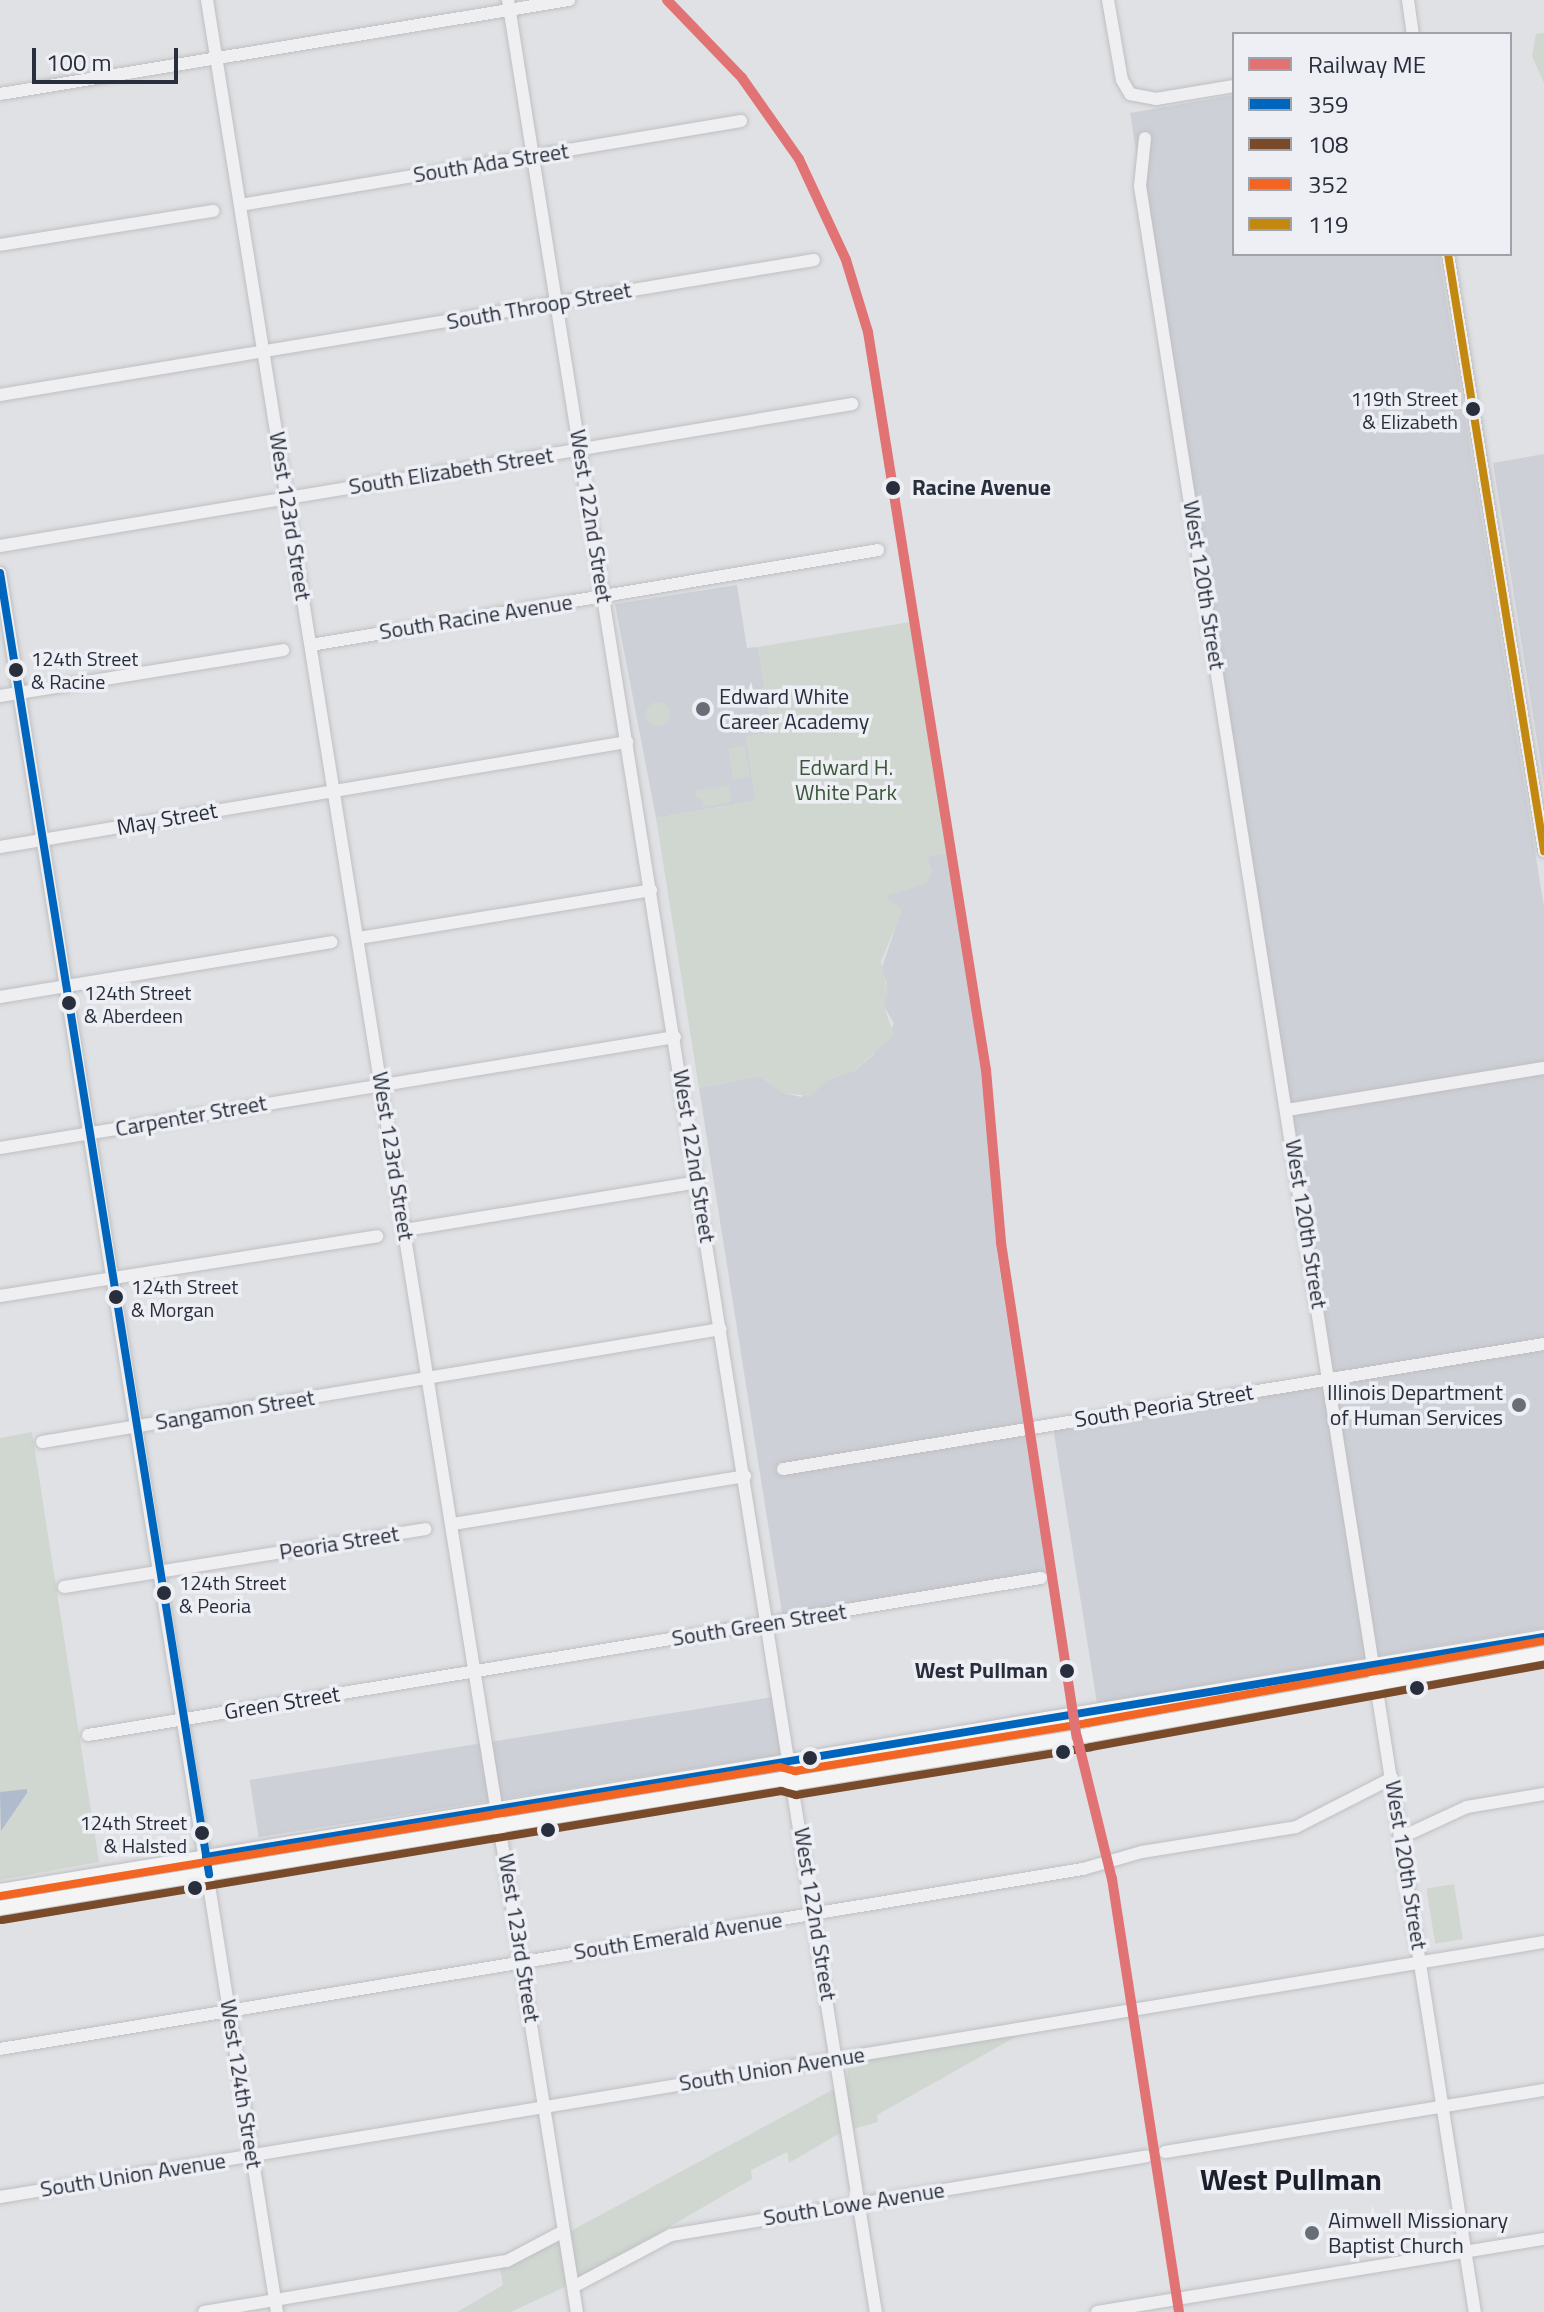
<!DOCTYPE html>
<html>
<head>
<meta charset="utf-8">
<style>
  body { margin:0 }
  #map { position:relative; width:1544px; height:2312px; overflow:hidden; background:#e0e1e4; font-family:"Titillium Web",sans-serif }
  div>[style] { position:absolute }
  .built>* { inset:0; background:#ced0d7; transform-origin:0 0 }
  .green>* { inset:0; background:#d0d7d0; transform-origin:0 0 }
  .round { border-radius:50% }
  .water>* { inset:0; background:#b0bcce }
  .roads { filter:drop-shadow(0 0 2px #bebfc2) drop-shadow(0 0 2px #bebfc2) }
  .minor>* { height:12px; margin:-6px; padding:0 6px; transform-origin:6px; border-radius:6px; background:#efeff1 }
  .major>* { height:14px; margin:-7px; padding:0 7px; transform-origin:7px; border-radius:7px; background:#f4f4f5 }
  .bus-1>* { height:8px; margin:-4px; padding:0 4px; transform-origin:4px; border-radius:4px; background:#0065bd }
  .bus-2>* { height:8px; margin:-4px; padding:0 4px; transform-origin:4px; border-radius:4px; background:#7a4b2a }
  .bus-3>* { height:8px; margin:-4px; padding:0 4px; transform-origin:4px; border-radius:4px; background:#f26522 }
  .bus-4>* { height:8px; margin:-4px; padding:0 4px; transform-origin:4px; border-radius:4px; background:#c3880f }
  .rail-1>* { height:10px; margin:-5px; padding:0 5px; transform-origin:5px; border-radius:5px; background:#e17375 }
  .dots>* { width:22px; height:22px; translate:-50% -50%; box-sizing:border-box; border:4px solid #edeff4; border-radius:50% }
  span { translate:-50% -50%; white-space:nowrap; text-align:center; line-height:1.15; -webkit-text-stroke:7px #edeff4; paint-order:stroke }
  .bus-label { font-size:20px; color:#282e3c }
  .right { translate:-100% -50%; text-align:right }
  .left { translate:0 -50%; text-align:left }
  .street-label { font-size:22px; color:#282e3c }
  .stop-label { font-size:22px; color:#282e3c; font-weight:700 }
  .poi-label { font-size:22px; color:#282e3c }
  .park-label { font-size:22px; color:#3a5637 }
  .district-label { font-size:30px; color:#1b1f2c; font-weight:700 }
  .legend { position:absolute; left:1232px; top:32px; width:280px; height:224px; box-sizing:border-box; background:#edeff4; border:2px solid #9ea2aa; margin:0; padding:10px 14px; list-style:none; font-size:24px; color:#282e3c }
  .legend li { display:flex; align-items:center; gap:16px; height:40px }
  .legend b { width:40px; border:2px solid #9ea2aa }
  .scale { position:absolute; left:32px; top:48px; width:146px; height:36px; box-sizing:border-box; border:4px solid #282e3c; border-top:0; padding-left:10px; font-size:24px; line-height:28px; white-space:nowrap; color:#282e3c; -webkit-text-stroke:6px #edeff4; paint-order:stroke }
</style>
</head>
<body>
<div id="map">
  <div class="built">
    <div style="clip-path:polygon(1234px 95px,1234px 254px,1439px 254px,1544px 907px,1544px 1628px,1097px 1703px,1053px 1427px,1333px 1380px,1130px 113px)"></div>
    <div style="clip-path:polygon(1544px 454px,1544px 784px,1493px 463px)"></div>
    <div style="clip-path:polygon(737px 585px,747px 648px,758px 647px,772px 732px,746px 737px,756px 801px,656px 818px,615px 604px)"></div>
    <div style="clip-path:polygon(947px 853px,985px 1094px,997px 1253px,1047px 1573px,783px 1619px,699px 1088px,759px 1076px,784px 1093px,801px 1097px,829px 1079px,854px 1071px,873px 1055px,894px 1024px,884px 1006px,887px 983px,881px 970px,899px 917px,885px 896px,932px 871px,926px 856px)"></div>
    <div style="left:780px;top:1696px;width:58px;height:537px;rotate:81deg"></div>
  </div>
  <div class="green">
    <div style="clip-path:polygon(1544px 33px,1544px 83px,1532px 56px,1536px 34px)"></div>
    <div style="clip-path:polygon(910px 622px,947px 853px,927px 857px,932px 871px,926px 884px,885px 896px,902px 910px,881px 962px,888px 992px,884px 1006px,894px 1035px,854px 1071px,829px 1079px,810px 1096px,783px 1093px,759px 1076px,699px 1088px,656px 818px,756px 801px,746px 737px,772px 732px,758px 647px)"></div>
    <div class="round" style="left:646px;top:702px;width:24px;height:24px"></div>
    <div style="left:745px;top:746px;width:31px;height:17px;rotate:81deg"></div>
    <div style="clip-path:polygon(729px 785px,731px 802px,703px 807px,702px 799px,697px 799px,695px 791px)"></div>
    <div style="clip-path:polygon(32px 1432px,99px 1862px,0 1880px,0 1438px)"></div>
    <div style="left:1454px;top:1884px;width:56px;height:28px;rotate:81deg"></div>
    <div style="clip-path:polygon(1019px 2035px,877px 2115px,878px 2122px,842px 2132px,789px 2163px,787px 2152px,751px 2170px,752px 2179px,567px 2286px,511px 2312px,457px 2312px,503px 2285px,500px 2269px,847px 2082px,848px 2062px)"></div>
  </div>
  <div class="water">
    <div style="clip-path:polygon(27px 1789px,27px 1793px,1px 1831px,0 1792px)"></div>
  </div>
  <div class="roads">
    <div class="minor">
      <div style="left:207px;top:0;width:2341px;rotate:80.91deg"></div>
      <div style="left:508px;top:0;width:2341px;rotate:80.96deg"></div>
      <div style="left:1108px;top:0;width:81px;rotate:80.1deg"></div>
      <div style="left:1122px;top:80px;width:16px;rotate:60deg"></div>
      <div style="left:1130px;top:94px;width:26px;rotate:11deg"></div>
      <div style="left:1156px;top:99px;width:79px;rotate:-9.5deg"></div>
      <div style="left:1408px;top:0;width:34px;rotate:82deg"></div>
      <div style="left:0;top:94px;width:577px;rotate:-9.38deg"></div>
      <div style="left:1145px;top:138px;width:48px;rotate:95.9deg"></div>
      <div style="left:1140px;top:186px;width:2152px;rotate:81.05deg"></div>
      <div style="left:240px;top:205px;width:508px;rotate:-9.52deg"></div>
      <div style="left:0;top:245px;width:216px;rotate:-9.1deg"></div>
      <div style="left:1448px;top:254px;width:605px;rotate:80.86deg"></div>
      <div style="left:0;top:395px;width:825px;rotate:-9.42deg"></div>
      <div style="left:0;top:546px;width:864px;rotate:-9.46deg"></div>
      <div style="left:0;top:573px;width:1761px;rotate:80.95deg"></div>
      <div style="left:311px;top:645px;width:575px;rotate:-9.51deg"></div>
      <div style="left:0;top:696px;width:287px;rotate:-9.2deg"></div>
      <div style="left:0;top:847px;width:636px;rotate:-9.51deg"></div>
      <div style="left:359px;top:938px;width:296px;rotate:-9.3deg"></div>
      <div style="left:0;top:997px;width:336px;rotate:-9.4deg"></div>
      <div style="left:1287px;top:1110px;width:260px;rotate:-9.3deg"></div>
      <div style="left:0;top:1148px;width:684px;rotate:-9.34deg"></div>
      <div style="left:405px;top:1230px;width:297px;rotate:-9.3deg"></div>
      <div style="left:0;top:1296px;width:382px;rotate:-9deg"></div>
      <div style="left:42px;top:1442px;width:688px;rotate:-9.45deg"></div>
      <div style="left:783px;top:1469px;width:771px;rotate:-9.33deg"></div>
      <div style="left:453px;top:1524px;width:296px;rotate:-9.3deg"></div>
      <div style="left:64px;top:1587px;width:366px;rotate:-9.1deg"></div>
      <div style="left:88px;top:1735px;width:966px;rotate:-9.36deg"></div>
      <div style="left:1402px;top:1837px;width:72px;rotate:-24.8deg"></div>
      <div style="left:1467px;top:1807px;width:78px;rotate:-9.6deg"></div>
      <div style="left:0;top:2049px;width:1098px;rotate:-9.44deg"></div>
      <div style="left:1083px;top:1869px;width:61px;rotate:-16.1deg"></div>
      <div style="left:1142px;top:1852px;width:156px;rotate:-9.2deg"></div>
      <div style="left:1296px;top:1827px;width:108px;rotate:-27deg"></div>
      <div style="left:1165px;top:2152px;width:384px;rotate:-9.3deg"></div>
      <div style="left:0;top:2197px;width:1565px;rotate:-9.38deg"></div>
      <div style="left:573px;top:2287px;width:111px;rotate:-28deg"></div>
      <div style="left:671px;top:2235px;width:482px;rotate:-9.4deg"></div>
      <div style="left:204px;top:2312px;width:307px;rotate:-9.6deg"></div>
      <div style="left:507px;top:2261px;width:64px;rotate:-27.8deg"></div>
      <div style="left:1097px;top:2312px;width:453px;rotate:-9.3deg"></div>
    </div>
    <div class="major">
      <div style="left:0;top:1891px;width:1565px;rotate:-9.34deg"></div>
      <div style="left:0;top:1908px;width:793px;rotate:-9.37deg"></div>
      <div style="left:782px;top:1779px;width:13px;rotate:18deg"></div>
      <div style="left:794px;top:1783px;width:299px;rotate:-9.2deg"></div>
      <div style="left:1089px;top:1735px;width:462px;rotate:-10.2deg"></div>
    </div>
  </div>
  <div class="bus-1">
    <div style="left:0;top:573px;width:1318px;rotate:80.87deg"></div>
    <div style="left:206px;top:1857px;width:1356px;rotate:-9.34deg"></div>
  </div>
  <div class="bus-2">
    <div style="left:2px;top:1920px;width:790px;rotate:-9.4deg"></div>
    <div style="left:781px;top:1791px;width:16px;rotate:15deg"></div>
    <div style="left:796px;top:1795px;width:299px;rotate:-9.2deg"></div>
    <div style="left:1091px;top:1747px;width:460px;rotate:-10.3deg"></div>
  </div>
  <div class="bus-3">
    <div style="left:0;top:1896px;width:791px;rotate:-9.39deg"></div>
    <div style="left:780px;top:1767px;width:16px;rotate:15deg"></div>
    <div style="left:795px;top:1771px;width:296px;rotate:-9.3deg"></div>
    <div style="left:1087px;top:1723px;width:462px;rotate:-10.2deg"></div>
  </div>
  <div class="bus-4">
    <div style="left:1448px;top:254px;width:605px;rotate:80.86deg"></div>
  </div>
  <div class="rail-1">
    <div style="left:667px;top:0;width:108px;rotate:46.1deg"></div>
    <div style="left:742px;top:78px;width:99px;rotate:54.9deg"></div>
    <div style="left:799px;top:159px;width:111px;rotate:65deg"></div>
    <div style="left:846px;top:260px;width:75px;rotate:73deg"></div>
    <div style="left:868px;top:332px;width:747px;rotate:80.92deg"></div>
    <div style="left:986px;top:1070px;width:174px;rotate:85deg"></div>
    <div style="left:1001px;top:1243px;width:500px;rotate:81.3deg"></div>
    <div style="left:1077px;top:1737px;width:146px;rotate:76.2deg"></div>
    <div style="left:1112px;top:1879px;width:438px;rotate:81.2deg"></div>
  </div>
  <div class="dots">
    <div style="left:1473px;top:409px;background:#282e3c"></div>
    <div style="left:893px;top:488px;background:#282e3c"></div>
    <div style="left:16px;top:670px;background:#282e3c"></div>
    <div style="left:703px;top:709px;background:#686d77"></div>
    <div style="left:69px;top:1003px;background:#282e3c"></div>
    <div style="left:116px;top:1297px;background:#282e3c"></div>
    <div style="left:1519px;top:1405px;background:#686d77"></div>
    <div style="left:164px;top:1593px;background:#282e3c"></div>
    <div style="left:1067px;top:1671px;background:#282e3c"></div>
    <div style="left:1417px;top:1688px;background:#282e3c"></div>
    <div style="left:1063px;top:1752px;background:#282e3c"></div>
    <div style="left:810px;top:1758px;background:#282e3c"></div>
    <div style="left:548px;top:1830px;background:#282e3c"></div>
    <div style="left:202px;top:1833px;background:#282e3c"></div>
    <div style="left:195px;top:1888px;background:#282e3c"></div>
    <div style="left:1312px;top:2233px;background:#686d77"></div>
  </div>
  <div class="bus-label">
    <span class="right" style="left:1458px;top:410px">119th Street<br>&amp; Elizabeth</span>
    <span class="left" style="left:31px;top:670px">124th Street<br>&amp; Racine</span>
    <span class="left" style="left:84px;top:1004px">124th Street<br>&amp; Aberdeen</span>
    <span class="left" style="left:131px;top:1298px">124th Street<br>&amp; Morgan</span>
    <span class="left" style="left:179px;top:1594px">124th Street<br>&amp; Peoria</span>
    <span class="right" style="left:187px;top:1834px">124th Street<br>&amp; Halsted</span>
  </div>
  <div class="street-label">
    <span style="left:491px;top:163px;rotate:-9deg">South Ada Street</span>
    <span style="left:539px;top:306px;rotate:-10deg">South Throop Street</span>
    <span style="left:451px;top:471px;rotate:-9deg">South Elizabeth Street</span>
    <span style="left:290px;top:516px;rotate:81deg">West 123rd Street</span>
    <span style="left:591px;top:516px;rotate:81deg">West 122nd Street</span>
    <span style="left:1204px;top:585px;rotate:81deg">West 120th Street</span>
    <span style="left:476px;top:617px;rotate:-9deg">South Racine Avenue</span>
    <span style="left:167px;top:819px;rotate:-10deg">May Street</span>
    <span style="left:191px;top:1116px;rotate:-10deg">Carpenter Street</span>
    <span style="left:393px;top:1156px;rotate:81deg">West 123rd Street</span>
    <span style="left:694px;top:1156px;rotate:81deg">West 122nd Street</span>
    <span style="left:1306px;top:1224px;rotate:81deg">West 120th Street</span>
    <span style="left:1164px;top:1406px;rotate:-9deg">South Peoria Street</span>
    <span style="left:235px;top:1410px;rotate:-9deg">Sangamon Street</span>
    <span style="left:339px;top:1543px;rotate:-9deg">Peoria Street</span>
    <span style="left:759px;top:1625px;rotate:-9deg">South Green Street</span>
    <span style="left:282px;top:1703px;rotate:-9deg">Green Street</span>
    <span style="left:1406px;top:1865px;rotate:81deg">West 120th Street</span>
    <span style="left:815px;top:1914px;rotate:81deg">West 122nd Street</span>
    <span style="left:678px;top:1936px;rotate:-9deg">South Emerald Avenue</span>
    <span style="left:519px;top:1938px;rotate:81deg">West 123rd Street</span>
    <span style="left:772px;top:2069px;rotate:-9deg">South Union Avenue</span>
    <span style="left:241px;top:2084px;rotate:81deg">West 124th Street</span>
    <span style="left:133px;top:2175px;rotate:-9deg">South Union Avenue</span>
    <span style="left:854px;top:2204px;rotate:-9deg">South Lowe Avenue</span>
  </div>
  <div class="stop-label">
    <span class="left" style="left:912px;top:488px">Racine Avenue</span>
    <span class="right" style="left:1048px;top:1671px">West Pullman</span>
  </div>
  <div class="poi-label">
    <span class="left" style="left:719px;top:709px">Edward White<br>Career Academy</span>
    <span class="right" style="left:1503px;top:1405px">Illinois Department<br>of Human Services</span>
    <span class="left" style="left:1328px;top:2233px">Aimwell Missionary<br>Baptist Church</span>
  </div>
  <div class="park-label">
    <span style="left:846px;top:780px">Edward H.<br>White Park</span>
  </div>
  <div class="district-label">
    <span style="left:1291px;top:2179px">West Pullman</span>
  </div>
  <ul class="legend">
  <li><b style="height:10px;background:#e17375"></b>Railway ME</li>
  <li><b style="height:10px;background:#0065bd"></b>359</li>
  <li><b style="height:10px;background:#7a4b2a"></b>108</li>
  <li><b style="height:10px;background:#f26522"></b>352</li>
  <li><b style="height:10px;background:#c3880f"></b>119</li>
  </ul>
  <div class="scale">100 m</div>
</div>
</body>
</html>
